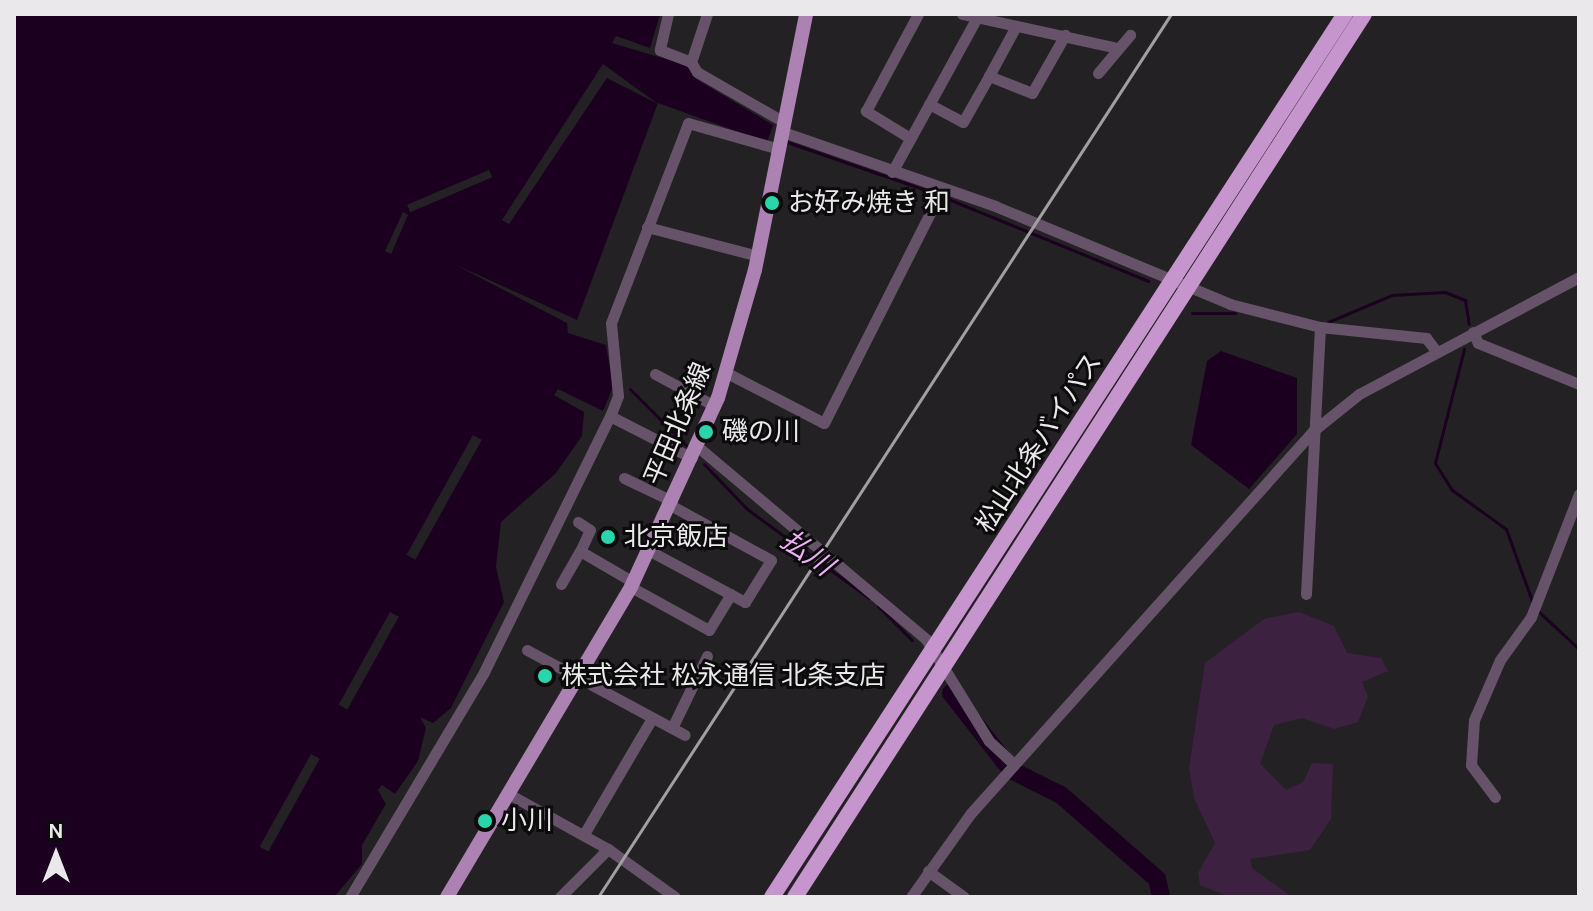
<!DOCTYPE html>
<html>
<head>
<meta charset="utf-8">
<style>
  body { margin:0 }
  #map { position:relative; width:1593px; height:911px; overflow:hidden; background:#242124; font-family:Karla,"Noto Sans JP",sans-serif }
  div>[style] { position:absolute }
  .green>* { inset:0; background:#3c2140 }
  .water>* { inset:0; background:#1b0020 }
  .pier>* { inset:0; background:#242124; transform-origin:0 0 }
  .stream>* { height:3px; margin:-1.5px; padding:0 1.5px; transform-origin:1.5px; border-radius:1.5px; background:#1b0020 }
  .river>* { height:18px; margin:-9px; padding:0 9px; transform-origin:9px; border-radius:9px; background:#1b0020 }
  .minor>* { height:11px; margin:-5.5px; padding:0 5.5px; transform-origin:5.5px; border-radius:5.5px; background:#665369 }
  .major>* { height:14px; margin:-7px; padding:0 7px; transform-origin:7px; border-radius:7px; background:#ab82b1 }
  .highway>* { height:16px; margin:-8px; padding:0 8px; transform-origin:8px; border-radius:8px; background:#c695cd }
  .rail>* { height:3px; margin:-1.5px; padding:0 1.5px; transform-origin:1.5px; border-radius:1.5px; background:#a19fa1 }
  .dots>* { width:22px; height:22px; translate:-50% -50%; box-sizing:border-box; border:4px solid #0c0b0c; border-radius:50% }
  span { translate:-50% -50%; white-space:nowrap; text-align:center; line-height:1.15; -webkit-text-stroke:6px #0c0b0c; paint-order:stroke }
  .poi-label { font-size:26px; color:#eae8ea }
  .left { translate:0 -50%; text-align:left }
  .street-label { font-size:26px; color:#eae8ea }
  .water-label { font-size:28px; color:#f0aefb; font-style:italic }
  .frame { position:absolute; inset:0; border:16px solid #eae8ea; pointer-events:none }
  .north { position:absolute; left:16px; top:815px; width:80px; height:80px; -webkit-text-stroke:6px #0c0b0c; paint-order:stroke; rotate:0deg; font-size:22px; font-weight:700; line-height:32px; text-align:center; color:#eae8ea }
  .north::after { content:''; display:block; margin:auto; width:28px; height:36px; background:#eae8ea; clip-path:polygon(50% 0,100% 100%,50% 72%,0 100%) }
</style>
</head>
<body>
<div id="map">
  <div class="green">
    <div style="clip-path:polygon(1299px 612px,1334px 626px,1347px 653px,1381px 658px,1388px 671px,1362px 682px,1368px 696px,1358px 722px,1334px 729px,1302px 718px,1274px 725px,1260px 764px,1286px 790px,1303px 782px,1312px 763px,1333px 764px,1331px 819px,1310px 850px,1250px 859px,1252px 868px,1292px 897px,1230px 897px,1200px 885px,1198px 873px,1215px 843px,1194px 798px,1189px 768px,1205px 663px,1264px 619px)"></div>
  </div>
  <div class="water">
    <div style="clip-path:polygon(14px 14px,660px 14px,650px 48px,616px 36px,612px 43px,689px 66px,696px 79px,773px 125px,767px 142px,658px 103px,577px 320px,454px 264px,567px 323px,568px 333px,606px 345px,613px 387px,603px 411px,558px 389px,554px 395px,584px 412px,582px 436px,556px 473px,501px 522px,496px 567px,504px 602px,451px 708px,433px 723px,420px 717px,426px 728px,418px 761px,395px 794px,382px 785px,378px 790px,386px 804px,362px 845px,362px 864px,334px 897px,14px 897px)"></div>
    <div style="clip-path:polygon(1221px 351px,1297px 378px,1297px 434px,1249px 489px,1191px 445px,1207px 361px)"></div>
  </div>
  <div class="pier">
    <div style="clip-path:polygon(603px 64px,658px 104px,607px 78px,509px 224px,502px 220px)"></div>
    <div style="left:489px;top:170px;width:8px;height:89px;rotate:67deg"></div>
    <div style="clip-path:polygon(403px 212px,408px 215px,391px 254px,385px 251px)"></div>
    <div style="left:473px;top:435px;width:10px;height:137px;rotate:29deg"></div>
    <div style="left:390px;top:612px;width:10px;height:106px;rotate:29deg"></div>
    <div style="left:311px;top:754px;width:10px;height:106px;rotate:29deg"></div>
  </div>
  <div class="stream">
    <div style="left:787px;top:142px;width:156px;rotate:19.1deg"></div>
    <div style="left:941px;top:196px;width:224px;rotate:22.3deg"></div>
    <div style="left:1192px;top:313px;width:43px"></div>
    <div style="left:1328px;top:322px;width:69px;rotate:-22.9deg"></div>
    <div style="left:1392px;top:295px;width:53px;rotate:-3.2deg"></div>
    <div style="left:1445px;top:292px;width:22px;rotate:22deg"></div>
    <div style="left:1465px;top:300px;width:24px;rotate:81deg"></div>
    <div style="left:1464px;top:349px;width:118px;rotate:104.3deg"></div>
    <div style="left:1435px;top:463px;width:32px;rotate:58deg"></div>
    <div style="left:1452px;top:490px;width:67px;rotate:35.8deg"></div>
    <div style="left:1506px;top:529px;width:77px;rotate:70.1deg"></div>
    <div style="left:630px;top:389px;width:82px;rotate:45deg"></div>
    <div style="left:704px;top:464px;width:62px;rotate:46.3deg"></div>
    <div style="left:747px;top:509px;width:151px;rotate:36.1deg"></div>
    <div style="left:878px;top:606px;width:48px;rotate:45deg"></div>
    <div style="left:1538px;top:611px;width:56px;rotate:42.8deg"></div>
  </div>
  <div class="river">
    <div style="left:951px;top:693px;width:91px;rotate:52.1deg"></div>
    <div style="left:1013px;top:771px;width:54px;rotate:26.6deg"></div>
    <div style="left:1061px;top:795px;width:128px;rotate:41.2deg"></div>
    <div style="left:1157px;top:879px;width:18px;rotate:77deg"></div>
  </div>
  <div class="minor">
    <div style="left:668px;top:14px;width:37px;rotate:103deg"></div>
    <div style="left:660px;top:50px;width:33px;rotate:21deg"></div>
    <div style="left:707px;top:14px;width:51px;rotate:108.4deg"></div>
    <div style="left:691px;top:62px;width:12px;rotate:59deg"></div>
    <div style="left:697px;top:72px;width:100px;rotate:29.9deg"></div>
    <div style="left:962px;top:14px;width:155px;rotate:12.3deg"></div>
    <div style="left:1016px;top:26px;width:57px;rotate:118.4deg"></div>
    <div style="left:989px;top:76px;width:46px;rotate:21.6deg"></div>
    <div style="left:1032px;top:93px;width:67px;rotate:-60.4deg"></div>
    <div style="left:1098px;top:73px;width:50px;rotate:-49.9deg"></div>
    <div style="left:929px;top:104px;width:38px;rotate:28deg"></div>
    <div style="left:963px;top:122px;width:53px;rotate:-60.5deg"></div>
    <div style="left:783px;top:132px;width:225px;rotate:19.2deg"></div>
    <div style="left:995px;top:206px;width:255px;rotate:22.6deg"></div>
    <div style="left:1230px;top:304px;width:93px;rotate:14.3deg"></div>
    <div style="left:1320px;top:327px;width:107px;rotate:5.9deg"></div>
    <div style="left:1426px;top:338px;width:16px;rotate:52deg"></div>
    <div style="left:910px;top:138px;width:52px;rotate:-148.5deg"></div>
    <div style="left:866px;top:111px;width:110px;rotate:-61.8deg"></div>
    <div style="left:892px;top:172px;width:175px;rotate:-61.2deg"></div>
    <div style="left:647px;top:227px;width:115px;rotate:14.6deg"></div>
    <div style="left:1473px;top:332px;width:12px;rotate:66deg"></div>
    <div style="left:1478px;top:343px;width:109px;rotate:22.1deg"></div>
    <div style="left:727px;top:373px;width:109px;rotate:27.3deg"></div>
    <div style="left:824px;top:423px;width:262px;rotate:-63.2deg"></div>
    <div style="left:655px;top:374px;width:68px;rotate:28.1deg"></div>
    <div style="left:610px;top:416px;width:92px;rotate:27.1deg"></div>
    <div style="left:698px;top:447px;width:298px;rotate:40.1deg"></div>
    <div style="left:926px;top:639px;width:120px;rotate:58.3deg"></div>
    <div style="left:989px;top:741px;width:34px;rotate:43deg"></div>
    <div style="left:624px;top:478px;width:53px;rotate:25.6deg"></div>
    <div style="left:578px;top:522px;width:14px;rotate:34deg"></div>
    <div style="left:590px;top:530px;width:23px;rotate:115deg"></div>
    <div style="left:650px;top:551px;width:108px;rotate:28.2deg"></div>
    <div style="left:745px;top:602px;width:49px;rotate:-58.2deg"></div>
    <div style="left:771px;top:560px;width:115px;rotate:-151.4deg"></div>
    <div style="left:561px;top:584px;width:38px;rotate:-60deg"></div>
    <div style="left:580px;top:551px;width:61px;rotate:30.3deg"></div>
    <div style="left:631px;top:587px;width:89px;rotate:28.9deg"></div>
    <div style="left:709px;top:630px;width:42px;rotate:-58.6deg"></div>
    <div style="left:1306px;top:594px;width:267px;rotate:-87deg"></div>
    <div style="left:527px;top:650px;width:179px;rotate:28.3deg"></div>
    <div style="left:672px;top:728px;width:80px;rotate:-64.1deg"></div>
    <div style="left:507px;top:793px;width:115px;rotate:29deg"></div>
    <div style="left:608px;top:849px;width:82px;rotate:35.6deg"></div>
    <div style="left:1495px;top:797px;width:40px;rotate:-127deg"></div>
    <div style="left:1471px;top:765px;width:45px;rotate:-86.2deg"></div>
    <div style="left:1474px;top:720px;width:65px;rotate:-66.6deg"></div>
    <div style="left:1500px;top:660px;width:53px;rotate:-54.2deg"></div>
    <div style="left:1531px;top:617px;width:132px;rotate:-68.7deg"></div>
    <div style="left:584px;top:834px;width:134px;rotate:-59.6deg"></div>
    <div style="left:928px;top:871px;width:44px;rotate:35.8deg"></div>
    <div style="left:350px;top:897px;width:262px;rotate:-59.2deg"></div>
    <div style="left:484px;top:672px;width:288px;rotate:-63.8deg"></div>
    <div style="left:611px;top:414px;width:19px;rotate:-69deg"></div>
    <div style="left:618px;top:396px;width:73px;rotate:-95.5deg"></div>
    <div style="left:611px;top:323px;width:214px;rotate:-68.9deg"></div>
    <div style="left:688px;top:123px;width:95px;rotate:15.9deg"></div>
    <div style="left:560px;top:897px;width:68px;rotate:-45deg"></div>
    <div style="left:911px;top:897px;width:103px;rotate:-54.5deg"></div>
    <div style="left:971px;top:813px;width:513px;rotate:-48.16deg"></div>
    <div style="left:1313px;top:431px;width:59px;rotate:-38.8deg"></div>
    <div style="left:1359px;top:394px;width:249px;rotate:-28deg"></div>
  </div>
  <div class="major">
    <div style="left:447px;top:897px;width:360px;rotate:-59.3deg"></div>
    <div style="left:631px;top:587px;width:208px;rotate:-65.3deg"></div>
    <div style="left:718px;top:398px;width:133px;rotate:-73.9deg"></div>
    <div style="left:755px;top:270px;width:261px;rotate:-78.7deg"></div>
  </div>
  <div class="highway">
    <div style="left:772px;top:897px;width:1053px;rotate:-57.02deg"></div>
    <div style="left:795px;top:897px;width:1050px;rotate:-57.2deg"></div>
  </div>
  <div class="rail">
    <div style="left:598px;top:897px;width:1053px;rotate:-57.02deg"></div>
  </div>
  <div class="dots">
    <div style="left:772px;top:203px;background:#2ad5ac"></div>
    <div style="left:706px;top:432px;background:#2ad5ac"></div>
    <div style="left:608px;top:537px;background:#2ad5ac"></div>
    <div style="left:545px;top:676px;background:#2ad5ac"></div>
    <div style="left:485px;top:821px;background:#2ad5ac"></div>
  </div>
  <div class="poi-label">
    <span class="left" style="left:788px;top:203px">お好み焼き 和</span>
    <span class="left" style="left:722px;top:432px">磯の川</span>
    <span class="left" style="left:624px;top:537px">北京飯店</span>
    <span class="left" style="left:561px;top:676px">株式会社 松永通信 北条支店</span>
    <span class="left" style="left:501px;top:821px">小川</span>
  </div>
  <div class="street-label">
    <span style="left:678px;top:424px;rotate:-67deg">平田北条線</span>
    <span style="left:1039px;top:443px;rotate:-57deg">松山北条バイパス</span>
  </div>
  <div class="water-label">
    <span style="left:807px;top:553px;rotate:36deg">払川</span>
  </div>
  <div class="frame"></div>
  <div class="north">N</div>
</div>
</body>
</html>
